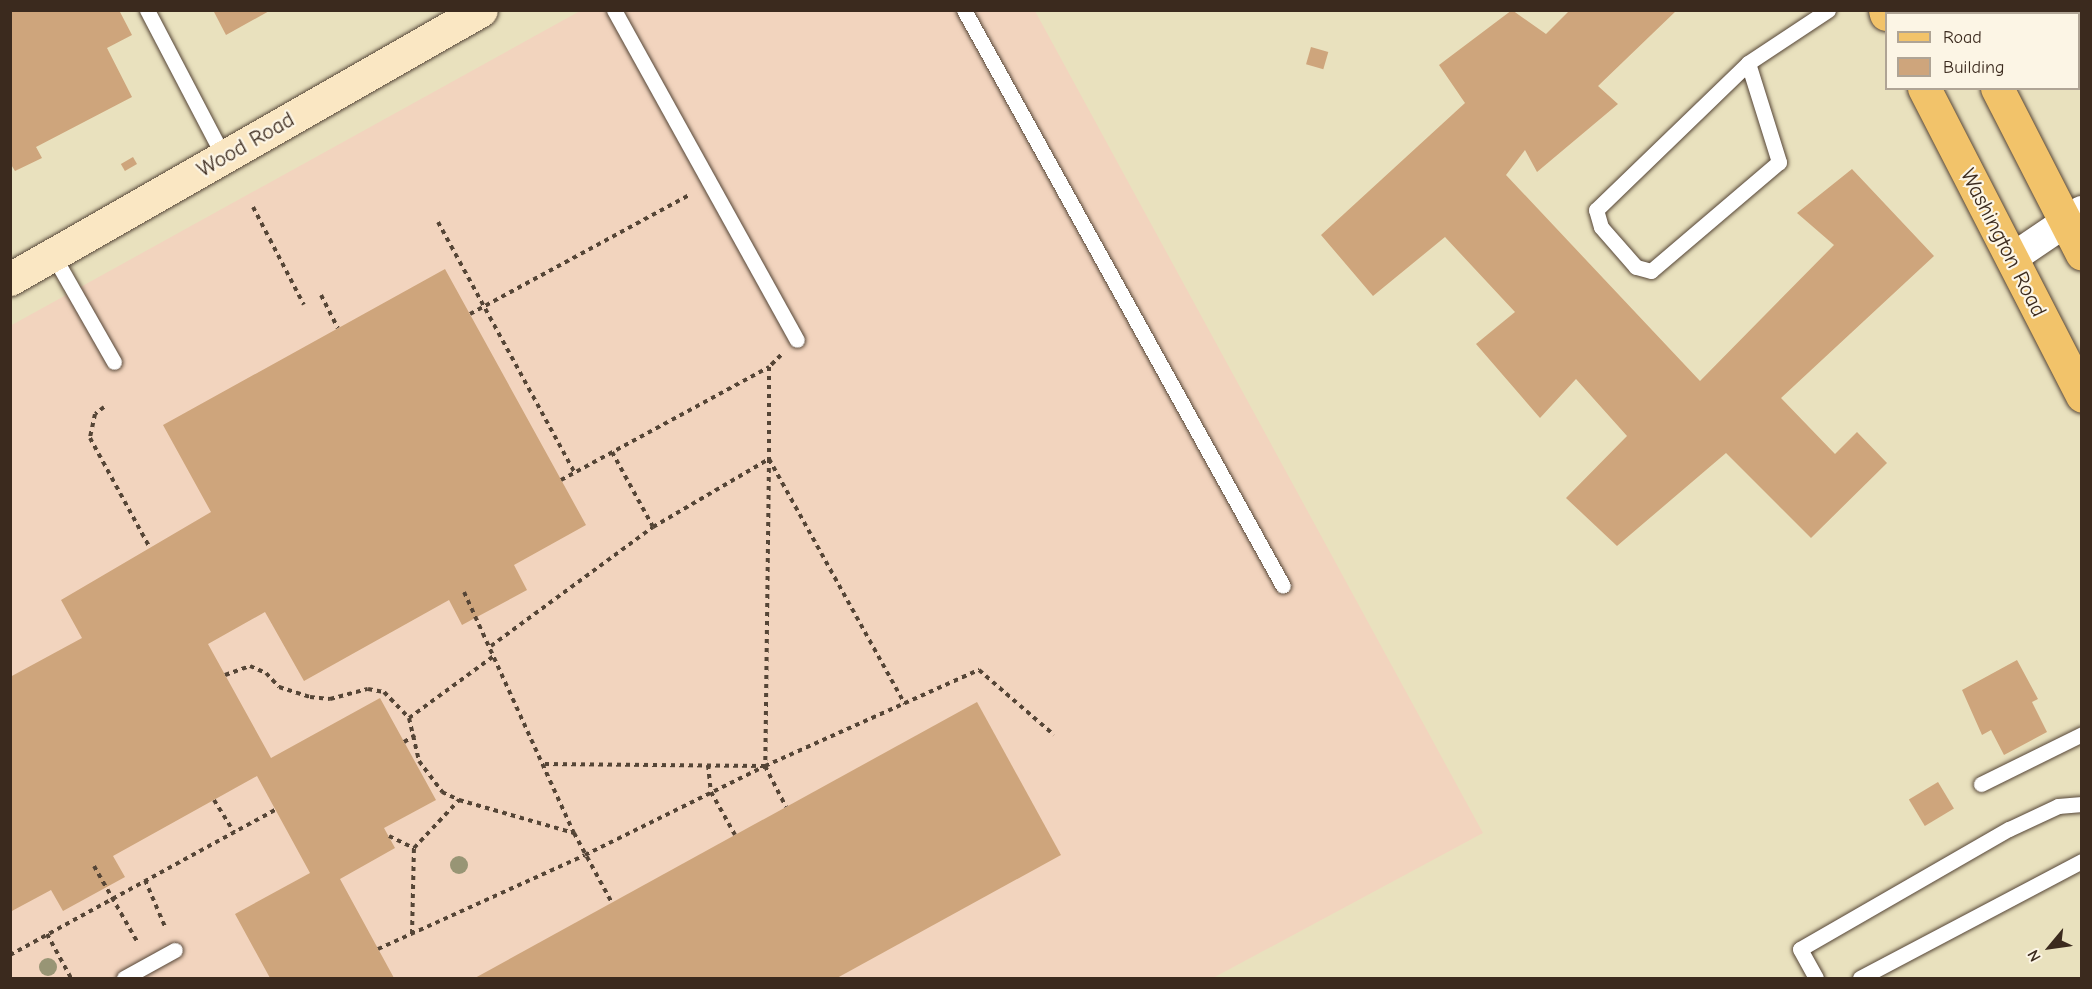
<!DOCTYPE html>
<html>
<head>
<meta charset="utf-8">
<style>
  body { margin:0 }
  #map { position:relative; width:2092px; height:989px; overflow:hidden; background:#e9e1be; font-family:"Comic Neue",sans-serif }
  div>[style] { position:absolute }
  .built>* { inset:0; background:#f2d4be }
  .building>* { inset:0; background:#cea57c; transform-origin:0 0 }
  .path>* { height:4px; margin-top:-2px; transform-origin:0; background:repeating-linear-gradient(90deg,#554536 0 4.5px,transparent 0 9px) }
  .roads { filter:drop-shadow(0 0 2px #554536) drop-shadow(0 0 2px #554536) }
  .lane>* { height:15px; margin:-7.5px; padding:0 7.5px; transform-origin:7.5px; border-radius:7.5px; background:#fff }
  .street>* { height:30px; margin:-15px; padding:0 15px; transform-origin:15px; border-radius:15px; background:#fff }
  .secondary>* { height:33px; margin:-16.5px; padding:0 16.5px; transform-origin:16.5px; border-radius:16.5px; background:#fae7c3 }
  .primary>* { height:33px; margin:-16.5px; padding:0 16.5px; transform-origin:16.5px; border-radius:16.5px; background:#f2c36a }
  .trees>* { width:18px; height:18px; margin:-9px; border-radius:50%; background:#989575 }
  span { translate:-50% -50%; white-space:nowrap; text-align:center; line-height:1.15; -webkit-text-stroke:4.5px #fcf5e5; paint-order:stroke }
  .street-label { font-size:22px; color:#3b2a1e }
  .frame { position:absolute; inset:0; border:12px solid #3b2a1e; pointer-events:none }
  .legend { position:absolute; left:1885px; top:12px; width:195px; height:78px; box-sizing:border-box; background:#fcf5e5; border:2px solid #afa495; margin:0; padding:8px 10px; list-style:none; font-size:18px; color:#3b2a1e }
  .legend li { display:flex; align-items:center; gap:12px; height:30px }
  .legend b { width:30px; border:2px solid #afa495 }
  .north { position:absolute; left:2020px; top:917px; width:60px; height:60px; -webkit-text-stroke:4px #fcf5e5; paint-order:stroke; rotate:241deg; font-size:16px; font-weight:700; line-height:24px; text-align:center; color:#3b2a1e }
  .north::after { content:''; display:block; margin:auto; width:21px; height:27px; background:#3b2a1e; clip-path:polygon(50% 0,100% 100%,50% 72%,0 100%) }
</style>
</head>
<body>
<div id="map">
  <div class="built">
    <div style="clip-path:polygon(580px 11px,1035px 11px,1483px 833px,1213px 978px,11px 978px,10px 326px)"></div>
  </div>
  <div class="building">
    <div style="clip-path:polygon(10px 10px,119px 10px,132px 35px,107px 48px,132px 97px,36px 147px,42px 158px,15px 171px,10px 163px)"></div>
    <div style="clip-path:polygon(213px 10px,271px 10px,226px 35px)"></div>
    <div style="clip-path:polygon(1512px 10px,1546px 34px,1570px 10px,1677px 10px,1598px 86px,1618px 104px,1537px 172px,1525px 150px,1506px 175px,1700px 381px,1834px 245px,1797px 213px,1852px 169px,1934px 256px,1781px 398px,1835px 454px,1857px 432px,1887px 463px,1811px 538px,1726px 453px,1617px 546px,1566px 498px,1627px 436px,1576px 379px,1540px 418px,1476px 344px,1515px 312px,1445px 237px,1373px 296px,1321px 235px,1465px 103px,1439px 65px)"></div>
    <div style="clip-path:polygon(2073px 10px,2082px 10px,2082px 19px,2078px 20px,2078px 14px)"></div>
    <div style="left:1311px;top:47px;width:18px;height:18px;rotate:16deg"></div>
    <div style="left:133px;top:157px;width:8px;height:14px;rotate:60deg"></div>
    <div style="clip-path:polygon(445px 269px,586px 525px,514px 565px,527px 590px,462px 625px,449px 600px,304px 681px,265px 612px,208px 644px,271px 758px,380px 698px,436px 800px,384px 828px,395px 848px,340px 879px,394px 978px,270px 978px,235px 914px,310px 873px,257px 776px,113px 856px,125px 877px,63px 911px,51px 890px,10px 912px,10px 677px,82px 638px,61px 600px,211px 512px,163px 425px)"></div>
    <div style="clip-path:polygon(2017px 660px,2038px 699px,2032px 702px,2047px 732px,2004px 755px,1991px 730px,1982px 735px,1962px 690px)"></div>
    <div style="clip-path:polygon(977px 702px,1061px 855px,837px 978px,475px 978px)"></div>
    <div style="left:1938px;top:782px;width:31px;height:34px;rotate:59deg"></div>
  </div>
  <div class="path">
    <div style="left:253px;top:207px;width:110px;rotate:62.5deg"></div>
    <div style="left:438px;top:222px;width:286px;rotate:61.4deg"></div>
    <div style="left:321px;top:295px;width:37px;rotate:63deg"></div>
    <div style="left:470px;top:314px;width:251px;rotate:-28.5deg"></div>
    <div style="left:781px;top:355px;width:17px;rotate:135deg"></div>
    <div style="left:769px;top:367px;width:92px;rotate:90deg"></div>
    <div style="left:769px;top:459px;width:280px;rotate:61deg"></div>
    <div style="left:104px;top:407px;width:11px;rotate:142deg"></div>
    <div style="left:95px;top:414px;width:25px;rotate:102deg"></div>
    <div style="left:90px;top:438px;width:123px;rotate:61.4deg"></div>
    <div style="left:612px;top:452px;width:85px;rotate:61.3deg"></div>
    <div style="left:561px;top:480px;width:237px;rotate:-28.5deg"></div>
    <div style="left:464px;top:592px;width:265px;rotate:65.5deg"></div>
    <div style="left:574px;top:833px;width:80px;rotate:61.5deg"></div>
    <div style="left:491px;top:646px;width:201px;rotate:-36.3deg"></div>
    <div style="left:653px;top:527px;width:134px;rotate:-30.4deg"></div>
    <div style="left:769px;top:459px;width:307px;rotate:90.7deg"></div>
    <div style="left:765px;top:766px;width:221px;rotate:-179.5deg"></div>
    <div style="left:225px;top:675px;width:27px;rotate:-20deg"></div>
    <div style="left:250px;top:666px;width:17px;rotate:24deg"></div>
    <div style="left:266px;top:673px;width:19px;rotate:47deg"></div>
    <div style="left:279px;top:687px;width:33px;rotate:18deg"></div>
    <div style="left:310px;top:697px;width:20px;rotate:6deg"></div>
    <div style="left:330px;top:699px;width:39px;rotate:-15deg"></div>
    <div style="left:368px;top:689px;width:16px;rotate:11deg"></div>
    <div style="left:384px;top:692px;width:36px;rotate:46deg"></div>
    <div style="left:409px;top:718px;width:44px;rotate:76.9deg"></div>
    <div style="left:419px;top:761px;width:39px;rotate:53deg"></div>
    <div style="left:442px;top:792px;width:19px;rotate:25deg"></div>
    <div style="left:459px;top:800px;width:120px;rotate:16deg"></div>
    <div style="left:409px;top:718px;width:107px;rotate:-36.2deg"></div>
    <div style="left:404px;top:742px;width:13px;rotate:-32deg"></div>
    <div style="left:708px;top:765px;width:27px;rotate:84deg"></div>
    <div style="left:711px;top:792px;width:49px;rotate:60.8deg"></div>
    <div style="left:765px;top:766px;width:46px;rotate:62.9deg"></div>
    <div style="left:214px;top:800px;width:38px;rotate:58deg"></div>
    <div style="left:389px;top:836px;width:28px;rotate:26deg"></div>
    <div style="left:94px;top:866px;width:89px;rotate:60.3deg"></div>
    <div style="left:145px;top:880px;width:53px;rotate:66.8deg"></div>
    <div style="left:47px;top:934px;width:50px;rotate:61.4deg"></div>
    <div style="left:412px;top:934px;width:86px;rotate:-88.7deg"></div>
    <div style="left:414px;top:848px;width:66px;rotate:-46.8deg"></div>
    <div style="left:378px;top:949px;width:227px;rotate:-24.4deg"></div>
    <div style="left:585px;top:855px;width:201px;rotate:-26.3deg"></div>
    <div style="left:765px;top:766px;width:235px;rotate:-24.2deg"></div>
    <div style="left:979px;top:670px;width:99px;rotate:40.9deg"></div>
    <div style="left:10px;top:955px;width:302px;rotate:-28.7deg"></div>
  </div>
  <div class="roads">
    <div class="lane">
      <div style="left:147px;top:10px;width:166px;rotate:62.4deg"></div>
      <div style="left:614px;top:10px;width:377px;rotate:61deg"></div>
      <div style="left:964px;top:10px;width:658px;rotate:61.02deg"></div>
      <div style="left:1748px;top:63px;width:104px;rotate:72.6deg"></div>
      <div style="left:1779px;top:162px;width:168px;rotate:139.6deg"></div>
      <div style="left:1651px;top:271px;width:16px;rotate:-165deg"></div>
      <div style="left:1636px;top:267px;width:53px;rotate:-131.2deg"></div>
      <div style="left:1601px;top:227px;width:18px;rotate:-106deg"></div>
      <div style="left:1596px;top:210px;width:211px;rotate:-44deg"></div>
      <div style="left:1748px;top:63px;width:96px;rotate:-33.5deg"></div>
      <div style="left:53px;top:255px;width:123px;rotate:60.3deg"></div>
      <div style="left:1981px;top:784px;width:113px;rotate:-26.3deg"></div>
      <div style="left:124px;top:978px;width:58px;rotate:-28.8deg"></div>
      <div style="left:1816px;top:978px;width:33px;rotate:-119deg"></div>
      <div style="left:1800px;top:949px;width:241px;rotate:-29.9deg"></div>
      <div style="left:2009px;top:829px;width:54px;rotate:-25.1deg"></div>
      <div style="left:2058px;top:806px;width:24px;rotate:-5deg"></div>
      <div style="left:1860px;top:978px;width:251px;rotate:-27.8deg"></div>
    </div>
    <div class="street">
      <div style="left:2011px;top:259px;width:86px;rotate:-34.1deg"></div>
    </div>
    <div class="secondary">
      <div style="left:10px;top:279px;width:542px;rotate:-29.73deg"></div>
    </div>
    <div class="primary">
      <div style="left:1885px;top:10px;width:4px;rotate:76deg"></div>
      <div style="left:1957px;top:10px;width:4px;rotate:63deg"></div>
      <div style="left:1924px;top:88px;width:346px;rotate:62.8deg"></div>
      <div style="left:1997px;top:88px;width:186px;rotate:62.9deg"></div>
    </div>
  </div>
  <div class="trees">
    <div style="left:459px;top:865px"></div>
    <div style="left:48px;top:967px"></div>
  </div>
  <div class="street-label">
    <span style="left:246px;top:145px;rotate:-30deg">Wood Road</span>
    <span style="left:2003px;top:243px;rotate:63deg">Washington Road</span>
  </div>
  <div class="frame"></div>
  <ul class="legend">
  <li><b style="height:8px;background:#f2c36a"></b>Road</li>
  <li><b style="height:16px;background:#cea57c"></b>Building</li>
  </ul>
  <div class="north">N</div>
</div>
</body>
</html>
